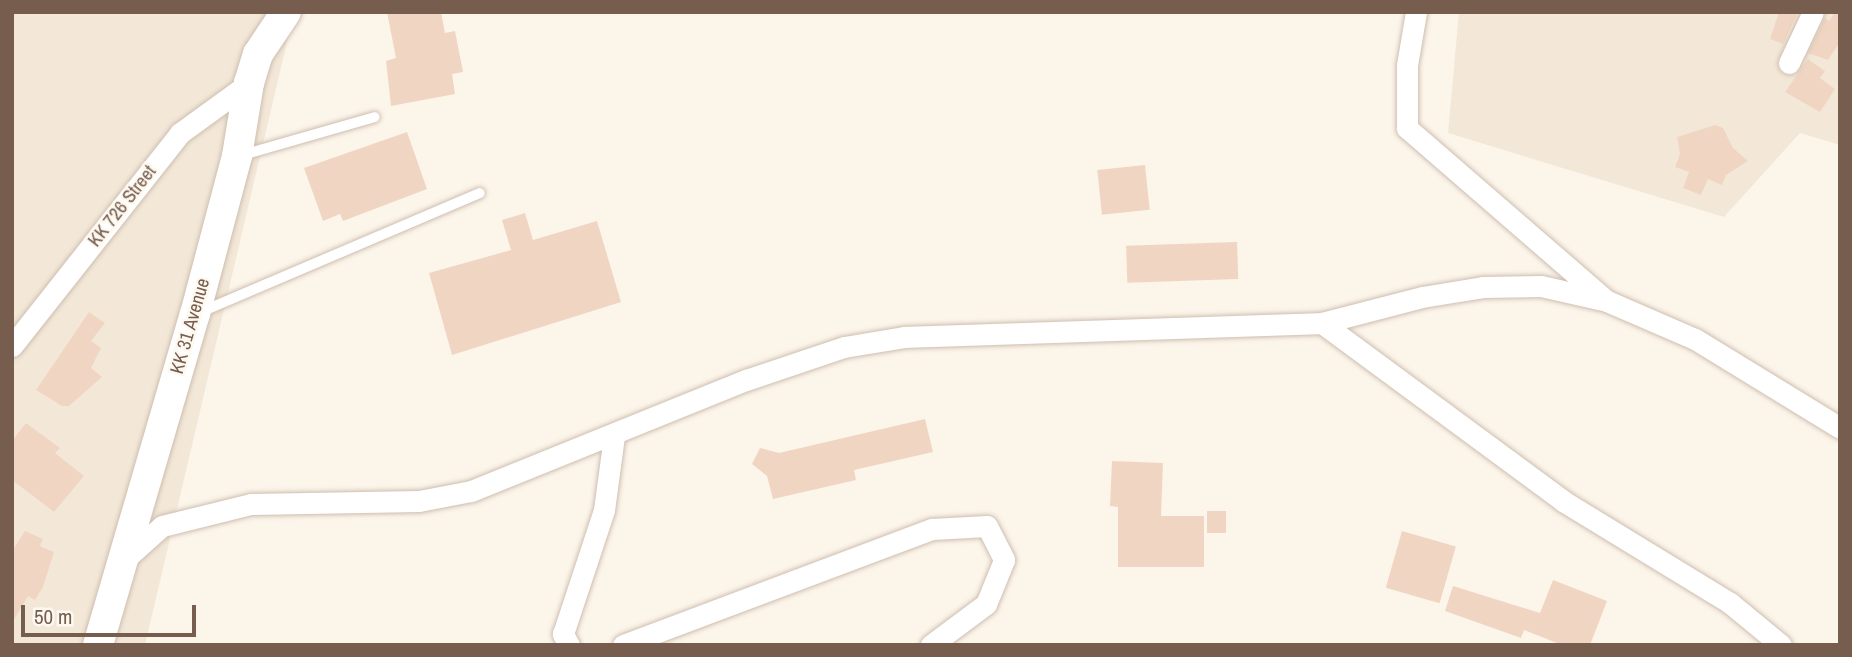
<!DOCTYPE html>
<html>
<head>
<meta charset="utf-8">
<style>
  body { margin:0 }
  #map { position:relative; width:1852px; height:657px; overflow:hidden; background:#fcf5ea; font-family:"Archivo Narrow",sans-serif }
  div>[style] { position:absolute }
  .residential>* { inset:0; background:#f3e8d8 }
  .building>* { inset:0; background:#f0d6c2; transform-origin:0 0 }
  .roads { filter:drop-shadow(0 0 2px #cebeb0) drop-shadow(0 0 2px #cebeb0) }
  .lane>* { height:10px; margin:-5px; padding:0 5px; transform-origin:5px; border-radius:5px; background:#fff }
  .street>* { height:21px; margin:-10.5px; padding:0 10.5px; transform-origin:10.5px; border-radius:10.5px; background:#fff }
  .secondary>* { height:30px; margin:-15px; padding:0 15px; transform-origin:15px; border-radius:15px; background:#fff }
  span { translate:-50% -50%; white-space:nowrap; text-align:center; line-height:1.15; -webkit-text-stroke:5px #fef9f0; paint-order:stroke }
  .street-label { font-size:19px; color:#765d4e }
  .frame { position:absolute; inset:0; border:14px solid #765d4e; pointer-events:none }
  .scale { position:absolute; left:21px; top:605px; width:175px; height:32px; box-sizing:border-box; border:4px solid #765d4e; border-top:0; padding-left:9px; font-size:21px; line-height:24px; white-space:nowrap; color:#765d4e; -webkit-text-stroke:5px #fef9f0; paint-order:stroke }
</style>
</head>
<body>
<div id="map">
  <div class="residential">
    <div style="clip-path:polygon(12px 12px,294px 12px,145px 645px,12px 645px)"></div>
    <div style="clip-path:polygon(1459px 12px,1840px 12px,1840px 145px,1800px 133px,1724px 217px,1448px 133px)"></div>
  </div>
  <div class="building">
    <div style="clip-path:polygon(387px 12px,441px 12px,445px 33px,455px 31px,463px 72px,452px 74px,455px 94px,391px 106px,386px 61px,396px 58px)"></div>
    <div style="clip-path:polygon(1779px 12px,1798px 12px,1783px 44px,1770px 39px)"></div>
    <div style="clip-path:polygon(1835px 12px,1840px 12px,1840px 42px,1828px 60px,1808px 53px,1825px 18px,1829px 21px)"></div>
    <div style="clip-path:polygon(1808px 59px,1825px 71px,1820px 78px,1835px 89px,1820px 112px,1785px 92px)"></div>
    <div style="clip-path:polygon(1715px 125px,1723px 128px,1733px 148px,1748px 161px,1726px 175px,1722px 185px,1708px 179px,1701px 195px,1683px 188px,1689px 172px,1675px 167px,1680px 154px,1677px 137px)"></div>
    <div style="clip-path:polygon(407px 132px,427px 189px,343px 221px,340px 214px,323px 221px,304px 168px)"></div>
    <div style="left:1145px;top:165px;width:45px;height:48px;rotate:84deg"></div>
    <div style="clip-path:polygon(525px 213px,533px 240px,597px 221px,621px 302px,452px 355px,429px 273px,511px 250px,502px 220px)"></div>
    <div style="left:1237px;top:242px;width:37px;height:111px;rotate:88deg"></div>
    <div style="clip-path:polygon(89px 312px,105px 323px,91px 341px,101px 348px,91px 368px,102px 377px,69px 406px,62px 406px,36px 390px)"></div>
    <div style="clip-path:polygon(925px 419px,933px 452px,854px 470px,856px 480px,773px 499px,767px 476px,752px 464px,760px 448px,779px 453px)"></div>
    <div style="clip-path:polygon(26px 423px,60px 448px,55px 453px,84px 476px,54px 512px,12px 480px,12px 441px)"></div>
    <div style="clip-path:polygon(1112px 461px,1163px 463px,1161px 516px,1204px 516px,1204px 567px,1118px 567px,1118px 507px,1110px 506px)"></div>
    <div style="left:1207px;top:511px;width:19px;height:22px"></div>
    <div style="clip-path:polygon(25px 531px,43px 539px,40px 546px,54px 552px,43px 587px,35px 600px,28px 596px,12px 623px,12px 551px)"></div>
    <div style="left:1402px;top:531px;width:56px;height:59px;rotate:16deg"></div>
    <div style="clip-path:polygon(1553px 580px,1607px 601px,1590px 645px,1562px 645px,1524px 630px,1521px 638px,1445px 611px,1453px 586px,1540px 613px)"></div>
  </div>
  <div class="roads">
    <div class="lane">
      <div style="left:239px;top:156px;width:141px;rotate:-16deg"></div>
      <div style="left:201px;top:312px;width:303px;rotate:-23.1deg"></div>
    </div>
    <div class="street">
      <div style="left:1416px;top:12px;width:54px;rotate:99.6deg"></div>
      <div style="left:1407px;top:65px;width:63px;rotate:90deg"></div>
      <div style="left:1407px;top:128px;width:259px;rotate:40.9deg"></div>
      <div style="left:1789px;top:63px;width:56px;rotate:-64.8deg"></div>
      <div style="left:1322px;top:323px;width:300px;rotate:36.4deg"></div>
      <div style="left:1563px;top:501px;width:196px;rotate:31.4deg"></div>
      <div style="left:1730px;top:603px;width:66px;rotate:39.5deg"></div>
      <div style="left:12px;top:346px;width:271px;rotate:-51.7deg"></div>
      <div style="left:180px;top:133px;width:85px;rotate:-35.9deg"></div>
      <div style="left:123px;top:561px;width:52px;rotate:-41.9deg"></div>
      <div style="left:162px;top:526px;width:92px;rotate:-13.9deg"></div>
      <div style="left:251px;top:504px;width:168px;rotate:-1deg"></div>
      <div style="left:419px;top:501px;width:53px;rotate:-10.9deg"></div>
      <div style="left:471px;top:491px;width:297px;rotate:-22deg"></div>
      <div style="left:746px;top:380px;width:103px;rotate:-18.6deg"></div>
      <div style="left:844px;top:347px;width:62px;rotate:-9.3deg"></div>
      <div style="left:905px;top:337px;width:417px;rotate:-1.9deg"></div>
      <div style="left:1322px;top:323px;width:103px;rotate:-14.6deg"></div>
      <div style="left:1422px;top:297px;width:63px;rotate:-9.2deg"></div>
      <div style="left:1484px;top:287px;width:57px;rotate:-1deg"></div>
      <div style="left:1541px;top:286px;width:68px;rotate:12.8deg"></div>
      <div style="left:1607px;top:301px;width:96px;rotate:23.4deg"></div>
      <div style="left:1695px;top:339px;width:170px;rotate:31.5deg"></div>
      <div style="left:569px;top:645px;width:13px;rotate:-119deg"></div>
      <div style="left:563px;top:634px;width:131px;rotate:-71.7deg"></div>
      <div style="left:604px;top:510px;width:75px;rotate:-82.3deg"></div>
      <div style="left:623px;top:645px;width:330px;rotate:-20.6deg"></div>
      <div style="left:932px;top:529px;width:55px;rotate:-3.1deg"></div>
      <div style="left:987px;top:526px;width:38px;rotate:63deg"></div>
      <div style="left:1004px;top:560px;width:48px;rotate:112.2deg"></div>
      <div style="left:986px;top:604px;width:69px;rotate:143.3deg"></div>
    </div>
    <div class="secondary">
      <div style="left:98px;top:645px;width:345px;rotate:-73.7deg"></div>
      <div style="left:195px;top:314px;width:163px;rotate:-75.1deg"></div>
      <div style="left:237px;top:156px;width:74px;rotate:-80.7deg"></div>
      <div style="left:249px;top:83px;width:30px;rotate:-73deg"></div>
      <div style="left:258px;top:54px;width:50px;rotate:-56.3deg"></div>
    </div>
  </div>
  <div class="street-label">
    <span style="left:122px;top:206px;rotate:-52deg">KK 726 Street</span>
    <span style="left:190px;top:326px;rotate:-74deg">KK 31 Avenue</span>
  </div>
  <div class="frame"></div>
  <div class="scale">50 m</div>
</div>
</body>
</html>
